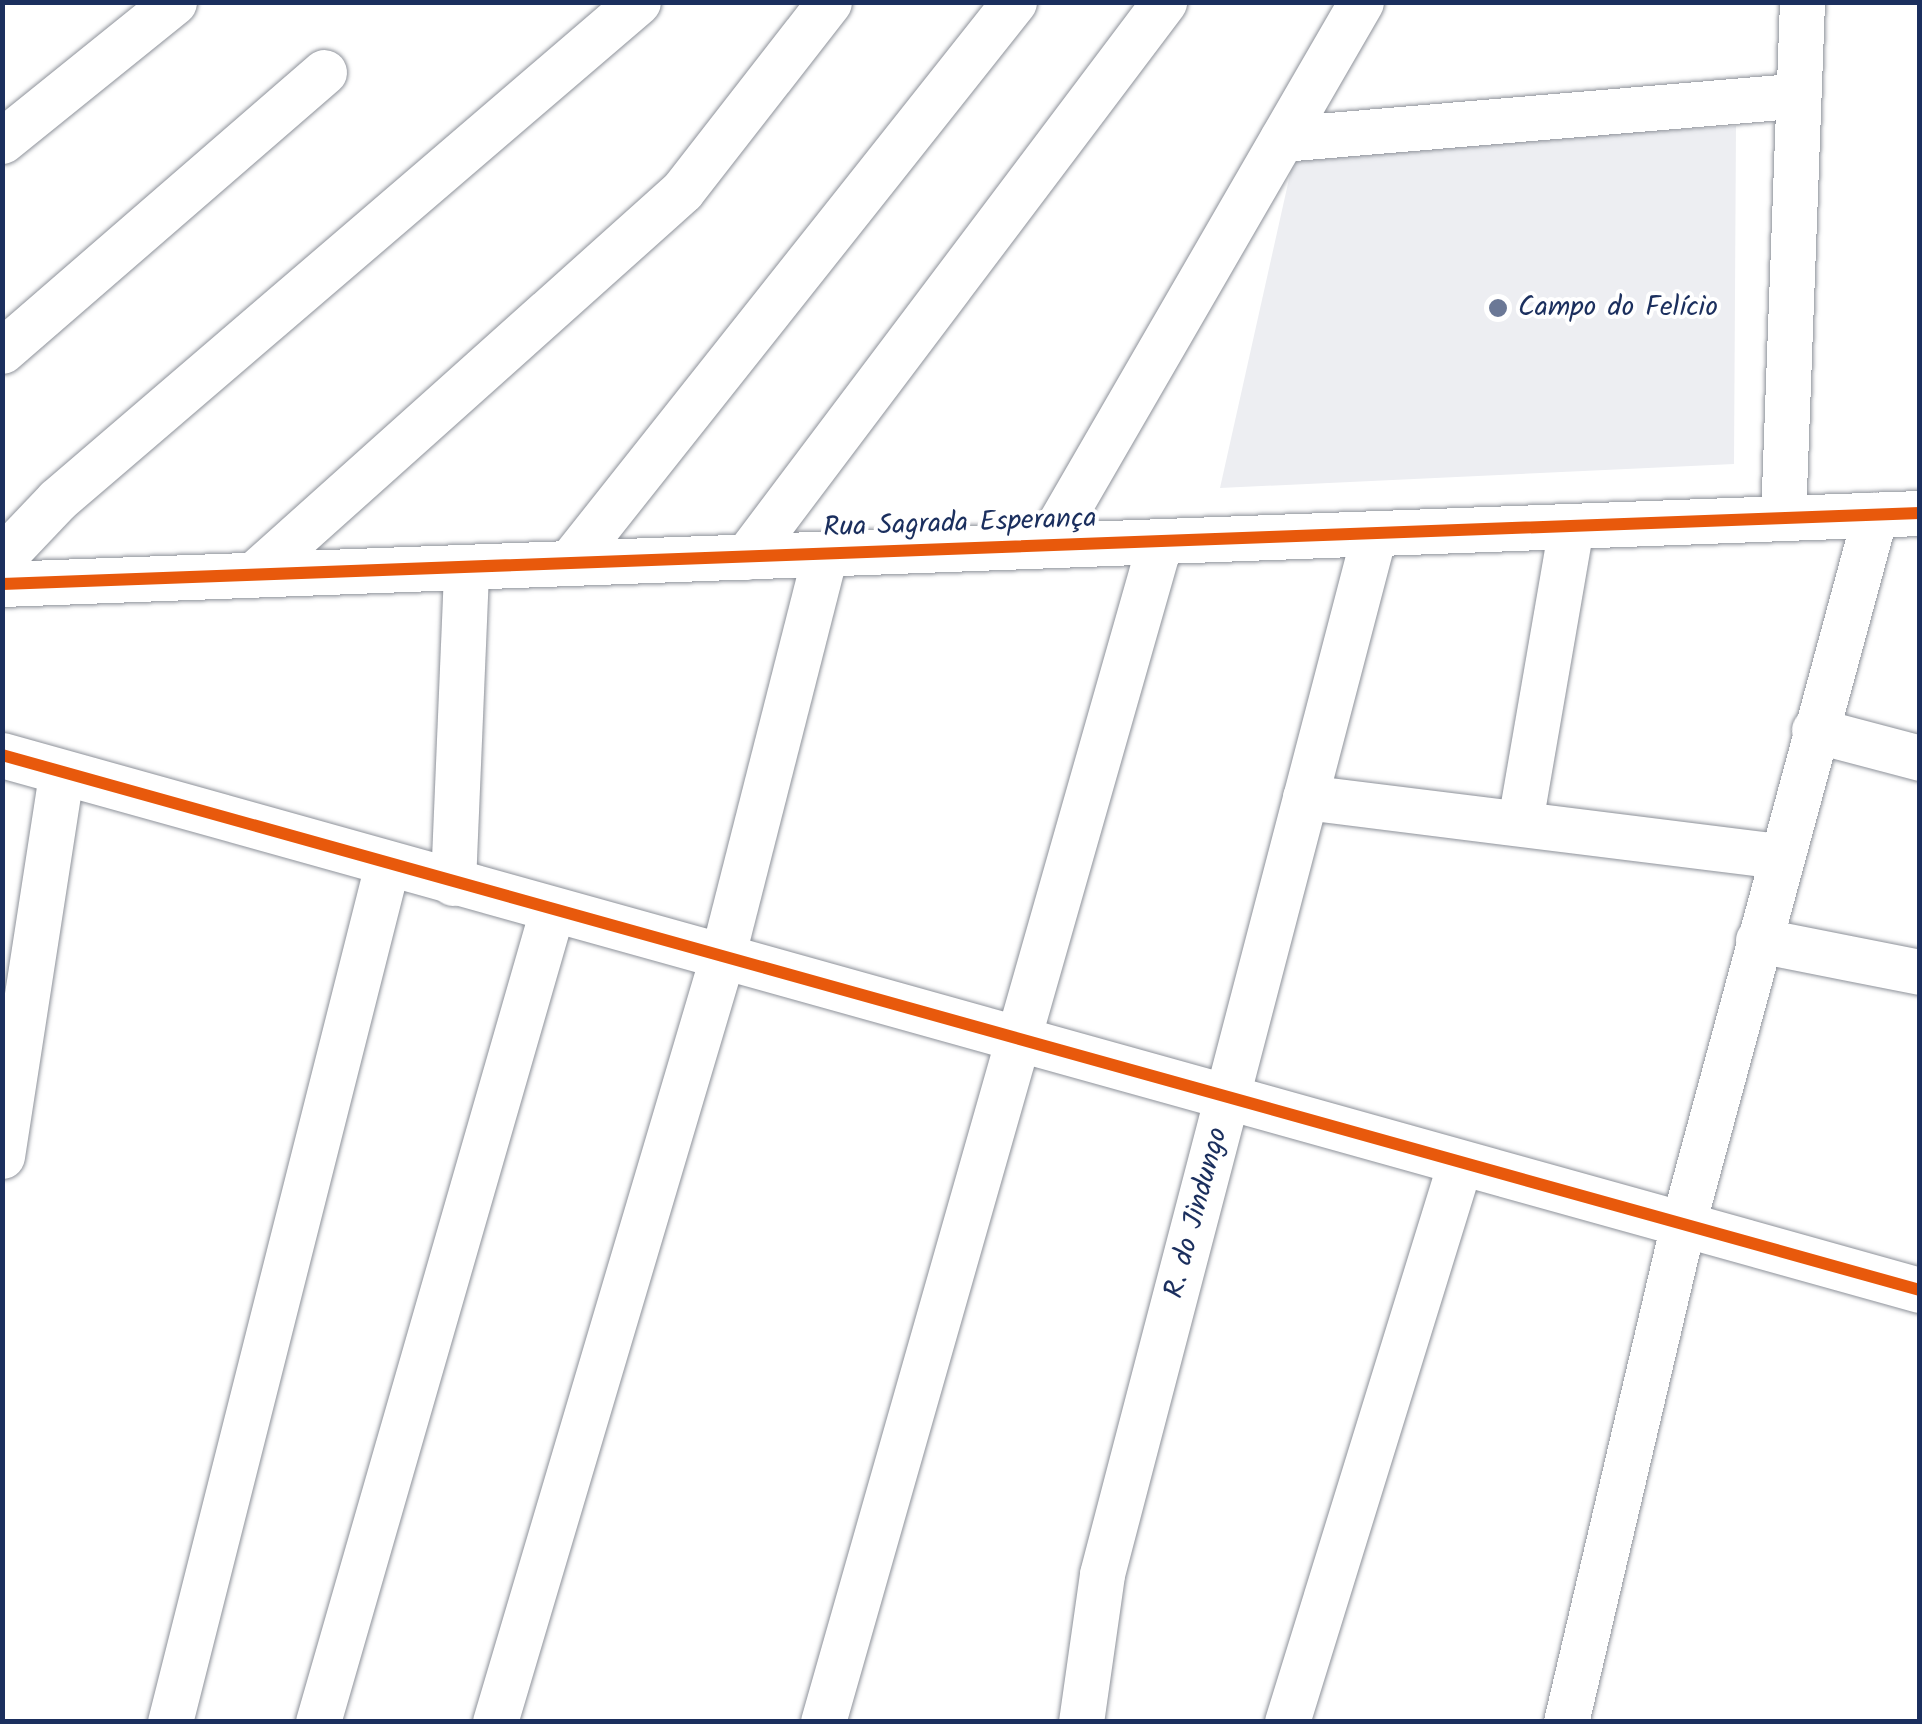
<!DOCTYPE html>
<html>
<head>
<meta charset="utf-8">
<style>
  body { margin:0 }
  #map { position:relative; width:1922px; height:1724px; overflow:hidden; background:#fff; font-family:Kalam,sans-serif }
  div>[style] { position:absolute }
  .green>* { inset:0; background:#edeef2 }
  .roads { filter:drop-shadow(0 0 2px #8e929a) drop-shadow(0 0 2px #8e929a) }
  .minor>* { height:45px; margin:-22.5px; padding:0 22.5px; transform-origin:22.5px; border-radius:22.5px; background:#fff }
  .cycleway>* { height:12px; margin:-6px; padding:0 6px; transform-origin:6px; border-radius:6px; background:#e8590c }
  .dots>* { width:28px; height:28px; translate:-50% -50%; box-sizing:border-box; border:5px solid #fff; border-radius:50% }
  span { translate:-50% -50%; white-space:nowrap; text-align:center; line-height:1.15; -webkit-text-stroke:8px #fff; paint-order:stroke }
  .poi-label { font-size:28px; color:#1b2f5e }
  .left { translate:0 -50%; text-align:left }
  .street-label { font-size:28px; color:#1b2f5e }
  .frame { position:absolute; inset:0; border:5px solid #1b2f5e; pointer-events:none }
</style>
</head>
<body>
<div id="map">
  <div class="green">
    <div style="clip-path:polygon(1736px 126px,1734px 464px,1220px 488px,1295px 152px)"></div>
  </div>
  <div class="roads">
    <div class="minor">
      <div style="left:1282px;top:139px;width:512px;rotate:-4.82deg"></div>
      <div style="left:2px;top:141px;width:221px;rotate:-38.9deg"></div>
      <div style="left:2px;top:351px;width:426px;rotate:-40.9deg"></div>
      <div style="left:1783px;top:518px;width:516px;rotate:-87.89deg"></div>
      <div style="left:1047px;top:545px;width:627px;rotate:-59.96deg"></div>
      <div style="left:746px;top:557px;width:695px;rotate:-53.01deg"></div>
      <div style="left:2px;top:558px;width:80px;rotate:-46.5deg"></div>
      <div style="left:57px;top:500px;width:765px;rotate:-40.6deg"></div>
      <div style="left:569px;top:563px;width:716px;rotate:-51.58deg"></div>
      <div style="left:253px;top:575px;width:576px;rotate:-41.83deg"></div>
      <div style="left:682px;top:191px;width:239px;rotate:-52.1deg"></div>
      <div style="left:2px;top:584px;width:1919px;rotate:-2.12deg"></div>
      <div style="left:1814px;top:730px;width:110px;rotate:14.8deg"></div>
      <div style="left:2px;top:755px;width:1991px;rotate:15.59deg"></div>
      <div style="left:1305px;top:797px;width:480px;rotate:7.1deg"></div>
      <div style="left:1520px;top:822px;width:300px;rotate:-80.2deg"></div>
      <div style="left:453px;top:883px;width:316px;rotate:-87.6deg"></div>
      <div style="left:1758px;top:940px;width:165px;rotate:11.2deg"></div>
      <div style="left:2px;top:1156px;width:386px;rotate:-81.2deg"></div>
      <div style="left:170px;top:1722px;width:884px;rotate:-75.79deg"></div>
      <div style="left:318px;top:1722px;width:844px;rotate:-73.91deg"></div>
      <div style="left:495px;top:1722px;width:797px;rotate:-73.45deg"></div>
      <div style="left:722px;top:958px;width:417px;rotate:-75.7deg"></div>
      <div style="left:823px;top:1722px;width:1228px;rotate:-74.07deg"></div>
      <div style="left:1081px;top:1722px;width:149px;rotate:-81.9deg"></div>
      <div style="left:1102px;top:1574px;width:1075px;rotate:-75.34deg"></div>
      <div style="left:1287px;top:1722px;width:585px;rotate:-72.8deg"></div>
      <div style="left:1566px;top:1722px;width:512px;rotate:-76.78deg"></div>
      <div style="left:1683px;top:1224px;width:735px;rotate:-74.85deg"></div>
    </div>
  </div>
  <div class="cycleway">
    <div style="left:2px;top:584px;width:1919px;rotate:-2.12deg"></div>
    <div style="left:2px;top:755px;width:1991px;rotate:15.59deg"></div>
  </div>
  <div class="dots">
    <div style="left:1498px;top:308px;background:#6b7896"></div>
  </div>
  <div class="poi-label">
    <span class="left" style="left:1518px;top:308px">Campo do Felício</span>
  </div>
  <div class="street-label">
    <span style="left:960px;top:524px;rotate:-2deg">Rua Sagrada Esperança</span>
    <span style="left:1197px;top:1213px;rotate:-75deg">R. do Jindungo</span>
  </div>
  <div class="frame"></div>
</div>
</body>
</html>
